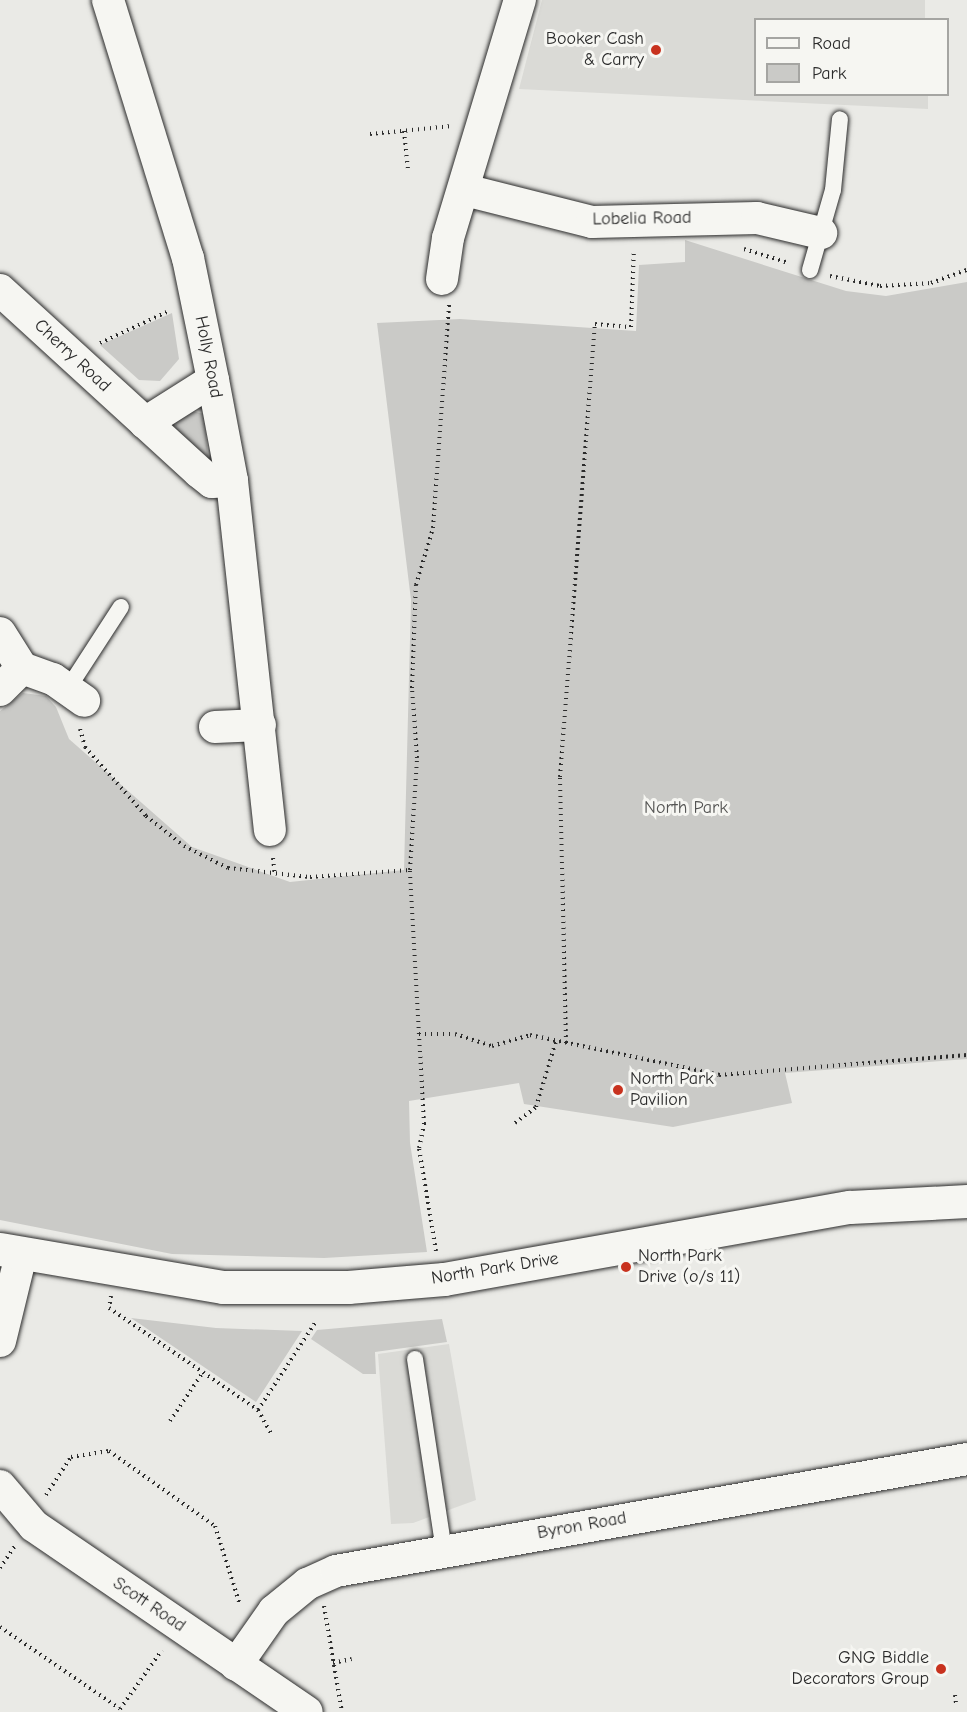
<!DOCTYPE html>
<html>
<head>
<meta charset="utf-8">
<style>
  body { margin:0 }
  #map { position:relative; width:967px; height:1712px; overflow:hidden; background:#eaeae6; font-family:"Comic Neue",sans-serif }
  div>[style] { position:absolute }
  .built>* { inset:0; background:#dadad6 }
  .green>* { inset:0; background:#cacac7 }
  .path>* { height:4px; margin-top:-2px; transform-origin:0; background:repeating-linear-gradient(90deg,#2b2b2b 0 1.5px,transparent 0 6px) }
  .roads { filter:drop-shadow(0 0 2px #2b2b2b) drop-shadow(0 0 2px #2b2b2b) }
  .lane>* { height:16px; margin:-8px; padding:0 8px; transform-origin:8px; border-radius:8px; background:#f6f6f2 }
  .street>* { height:32px; margin:-16px; padding:0 16px; transform-origin:16px; border-radius:16px; background:#f6f6f2 }
  .secondary>* { height:33px; margin:-16.5px; padding:0 16.5px; transform-origin:16.5px; border-radius:16.5px; background:#f6f6f2 }
  .dots>* { width:16px; height:16px; translate:-50% -50%; box-sizing:border-box; border:3px solid #f6f6f2; border-radius:50% }
  span { translate:-50% -50%; white-space:nowrap; text-align:center; line-height:1.15; -webkit-text-stroke:6px #f6f6f2; paint-order:stroke }
  .poi-label { font-size:18px; color:#2b2b2b }
  .right { translate:-100% -50%; text-align:right }
  .left { translate:0 -50%; text-align:left }
  .street-label { font-size:18px; color:#2b2b2b }
  .park-label { font-size:18px; color:#535352 }
  .legend { position:absolute; left:754px; top:18px; width:195px; height:78px; box-sizing:border-box; background:#f6f6f2; border:2px solid #a5a5a2; margin:0; padding:8px 10px; list-style:none; font-size:18px; color:#2b2b2b }
  .legend li { display:flex; align-items:center; gap:12px; height:30px }
  .legend b { width:30px; border:2px solid #a5a5a2 }
</style>
</head>
<body>
<div id="map">
  <div class="built">
    <div style="clip-path:polygon(542px 0,925px 0,925px 19px,756px 20px,756px 94px,928px 95px,928px 109px,519px 89px)"></div>
    <div style="clip-path:polygon(449px 1344px,476px 1500px,413px 1523px,391px 1524px,378px 1354px)"></div>
  </div>
  <div class="green">
    <div style="clip-path:polygon(685px 240px,846px 291px,886px 296px,967px 282px,967px 1059px,785px 1073px,792px 1103px,673px 1127px,524px 1104px,519px 1083px,409px 1101px,410px 1143px,427px 1252px,324px 1258px,172px 1254px,0 1220px,0 711px,23px 693px,46px 696px,56px 707px,69px 739px,192px 847px,290px 882px,404px 870px,411px 600px,377px 323px,460px 319px,636px 331px,639px 265px,685px 262px)"></div>
    <div style="clip-path:polygon(172px 313px,179px 359px,160px 381px,139px 380px,100px 345px)"></div>
    <div style="clip-path:polygon(192px 411px,204px 414px,208px 457px,175px 431px,176px 421px)"></div>
    <div style="clip-path:polygon(131px 1318px,216px 1328px,302px 1331px,256px 1402px)"></div>
    <div style="clip-path:polygon(442px 1319px,447px 1342px,375px 1352px,376px 1374px,363px 1374px,311px 1339px,317px 1330px)"></div>
  </div>
  <div class="path">
    <div style="left:404px;top:131px;width:39px;rotate:84deg"></div>
    <div style="left:370px;top:134px;width:83px;rotate:-5.5deg"></div>
    <div style="left:744px;top:249px;width:47px;rotate:17.3deg"></div>
    <div style="left:830px;top:276px;width:51px;rotate:11.3deg"></div>
    <div style="left:880px;top:286px;width:51px;rotate:-3.4deg"></div>
    <div style="left:931px;top:283px;width:38px;rotate:-20deg"></div>
    <div style="left:100px;top:343px;width:76px;rotate:-24.9deg"></div>
    <div style="left:80px;top:729px;width:19px;rotate:74deg"></div>
    <div style="left:85px;top:747px;width:92px;rotate:48.5deg"></div>
    <div style="left:146px;top:816px;width:48px;rotate:38.3deg"></div>
    <div style="left:184px;top:846px;width:49px;rotate:26.6deg"></div>
    <div style="left:228px;top:868px;width:82px;rotate:6.3deg"></div>
    <div style="left:310px;top:877px;width:100px;rotate:-4deg"></div>
    <div style="left:273px;top:858px;width:18px;rotate:84deg"></div>
    <div style="left:419px;top:1034px;width:36px"></div>
    <div style="left:455px;top:1034px;width:39px;rotate:18deg"></div>
    <div style="left:492px;top:1046px;width:40px;rotate:-16deg"></div>
    <div style="left:530px;top:1035px;width:193px;rotate:11.9deg"></div>
    <div style="left:719px;top:1075px;width:249px;rotate:-4.6deg"></div>
    <div style="left:566px;top:1043px;width:266px;rotate:-91.3deg"></div>
    <div style="left:560px;top:777px;width:454px;rotate:-85.6deg"></div>
    <div style="left:595px;top:324px;width:36px;rotate:5deg"></div>
    <div style="left:631px;top:327px;width:78px;rotate:-87.8deg"></div>
    <div style="left:515px;top:1123px;width:26px;rotate:-37deg"></div>
    <div style="left:536px;top:1107px;width:69px;rotate:-73.1deg"></div>
    <div style="left:436px;top:1251px;width:104px;rotate:-99.4deg"></div>
    <div style="left:419px;top:1148px;width:25px;rotate:-78deg"></div>
    <div style="left:424px;top:1124px;width:254px;rotate:-93.2deg"></div>
    <div style="left:410px;top:870px;width:112px;rotate:-86.4deg"></div>
    <div style="left:417px;top:758px;width:70px;rotate:-94.1deg"></div>
    <div style="left:412px;top:688px;width:103px;rotate:-87.8deg"></div>
    <div style="left:416px;top:585px;width:59px;rotate:-73.4deg"></div>
    <div style="left:433px;top:528px;width:224px;rotate:-85.9deg"></div>
    <div style="left:111px;top:1296px;width:12px;rotate:99deg"></div>
    <div style="left:109px;top:1308px;width:181px;rotate:34.4deg"></div>
    <div style="left:258px;top:1410px;width:104px;rotate:-56.8deg"></div>
    <div style="left:258px;top:1410px;width:29px;rotate:61deg"></div>
    <div style="left:170px;top:1421px;width:59px;rotate:-56deg"></div>
    <div style="left:46px;top:1495px;width:45px;rotate:-56.7deg"></div>
    <div style="left:71px;top:1457px;width:38px;rotate:-9deg"></div>
    <div style="left:109px;top:1451px;width:130px;rotate:35.3deg"></div>
    <div style="left:215px;top:1526px;width:83px;rotate:72.4deg"></div>
    <div style="left:0;top:1568px;width:27px;rotate:-56deg"></div>
    <div style="left:324px;top:1606px;width:108px;rotate:80.4deg"></div>
    <div style="left:0;top:1627px;width:145px;rotate:34.3deg"></div>
    <div style="left:120px;top:1709px;width:72px;rotate:-54.6deg"></div>
    <div style="left:333px;top:1663px;width:19px;rotate:-12deg"></div>
    <div style="left:955px;top:1695px;width:8px;rotate:83deg"></div>
  </div>
  <div class="roads">
    <div class="lane">
      <div style="left:810px;top:270px;width:83px;rotate:-74deg"></div>
      <div style="left:833px;top:190px;width:71px;rotate:-84.4deg"></div>
      <div style="left:67px;top:690px;width:99px;rotate:-57deg"></div>
      <div style="left:415px;top:1359px;width:193px;rotate:81.4deg"></div>
    </div>
    <div class="street">
      <div style="left:108px;top:0;width:270px;rotate:72.8deg"></div>
      <div style="left:188px;top:258px;width:125px;rotate:78.4deg"></div>
      <div style="left:213px;top:380px;width:103px;rotate:79.3deg"></div>
      <div style="left:232px;top:481px;width:351px;rotate:83.8deg"></div>
      <div style="left:465px;top:190px;width:131px;rotate:14.1deg"></div>
      <div style="left:592px;top:222px;width:165px;rotate:-1.4deg"></div>
      <div style="left:757px;top:218px;width:66px;rotate:13.2deg"></div>
      <div style="left:442px;top:279px;width:41px;rotate:-81.7deg"></div>
      <div style="left:448px;top:238px;width:249px;rotate:-73.2deg"></div>
      <div style="left:0;top:290px;width:270px;rotate:42.4deg"></div>
      <div style="left:199px;top:472px;width:16px;rotate:38deg"></div>
      <div style="left:212px;top:482px;width:20px;rotate:-3deg"></div>
      <div style="left:145px;top:423px;width:80px;rotate:-32.3deg"></div>
      <div style="left:0;top:633px;width:41px;rotate:57.8deg"></div>
      <div style="left:22px;top:668px;width:33px;rotate:20deg"></div>
      <div style="left:53px;top:679px;width:38px;rotate:35deg"></div>
      <div style="left:0;top:690px;width:31px;rotate:-45deg"></div>
      <div style="left:215px;top:727px;width:45px;rotate:-2.5deg"></div>
      <div style="left:0;top:1341px;width:89px;rotate:-76.3deg"></div>
      <div style="left:0;top:1486px;width:52px;rotate:49.6deg"></div>
      <div style="left:34px;top:1526px;width:330px;rotate:34.3deg"></div>
      <div style="left:236px;top:1665px;width:66px;rotate:-54.9deg"></div>
      <div style="left:274px;top:1611px;width:43px;rotate:-39.3deg"></div>
      <div style="left:307px;top:1584px;width:32px;rotate:-24deg"></div>
      <div style="left:336px;top:1571px;width:641px;rotate:-10.06deg"></div>
    </div>
    <div class="secondary">
      <div style="left:0;top:1249px;width:226px;rotate:9.7deg"></div>
      <div style="left:223px;top:1287px;width:125px"></div>
      <div style="left:348px;top:1287px;width:96px;rotate:-4.8deg"></div>
      <div style="left:444px;top:1279px;width:412px;rotate:-10.1deg"></div>
      <div style="left:850px;top:1207px;width:117px;rotate:-2.9deg"></div>
    </div>
  </div>
  <div class="dots">
    <div style="left:656px;top:50px;background:#c8321e"></div>
    <div style="left:618px;top:1090px;background:#c8321e"></div>
    <div style="left:626px;top:1267px;background:#c8321e"></div>
    <div style="left:941px;top:1669px;background:#c8321e"></div>
  </div>
  <div class="poi-label">
    <span class="right" style="left:644px;top:50px">Booker Cash<br>&amp; Carry</span>
    <span class="left" style="left:630px;top:1090px">North Park<br>Pavilion</span>
    <span class="left" style="left:638px;top:1267px">North Park<br>Drive (o/s 11)</span>
    <span class="right" style="left:929px;top:1669px">GNG Biddle<br>Decorators Group</span>
  </div>
  <div class="street-label">
    <span style="left:642px;top:219px;rotate:-1deg">Lobelia Road</span>
    <span style="left:72px;top:356px;rotate:43deg">Cherry Road</span>
    <span style="left:208px;top:357px;rotate:79deg">Holly Road</span>
    <span style="left:495px;top:1269px;rotate:-9deg">North Park Drive</span>
    <span style="left:582px;top:1526px;rotate:-10deg">Byron Road</span>
    <span style="left:149px;top:1605px;rotate:34deg">Scott Road</span>
  </div>
  <div class="park-label">
    <span style="left:686px;top:808px">North Park</span>
  </div>
  <ul class="legend">
  <li><b style="height:8px;background:#f6f6f2"></b>Road</li>
  <li><b style="height:16px;background:#cacac7"></b>Park</li>
  </ul>
</div>
</body>
</html>
